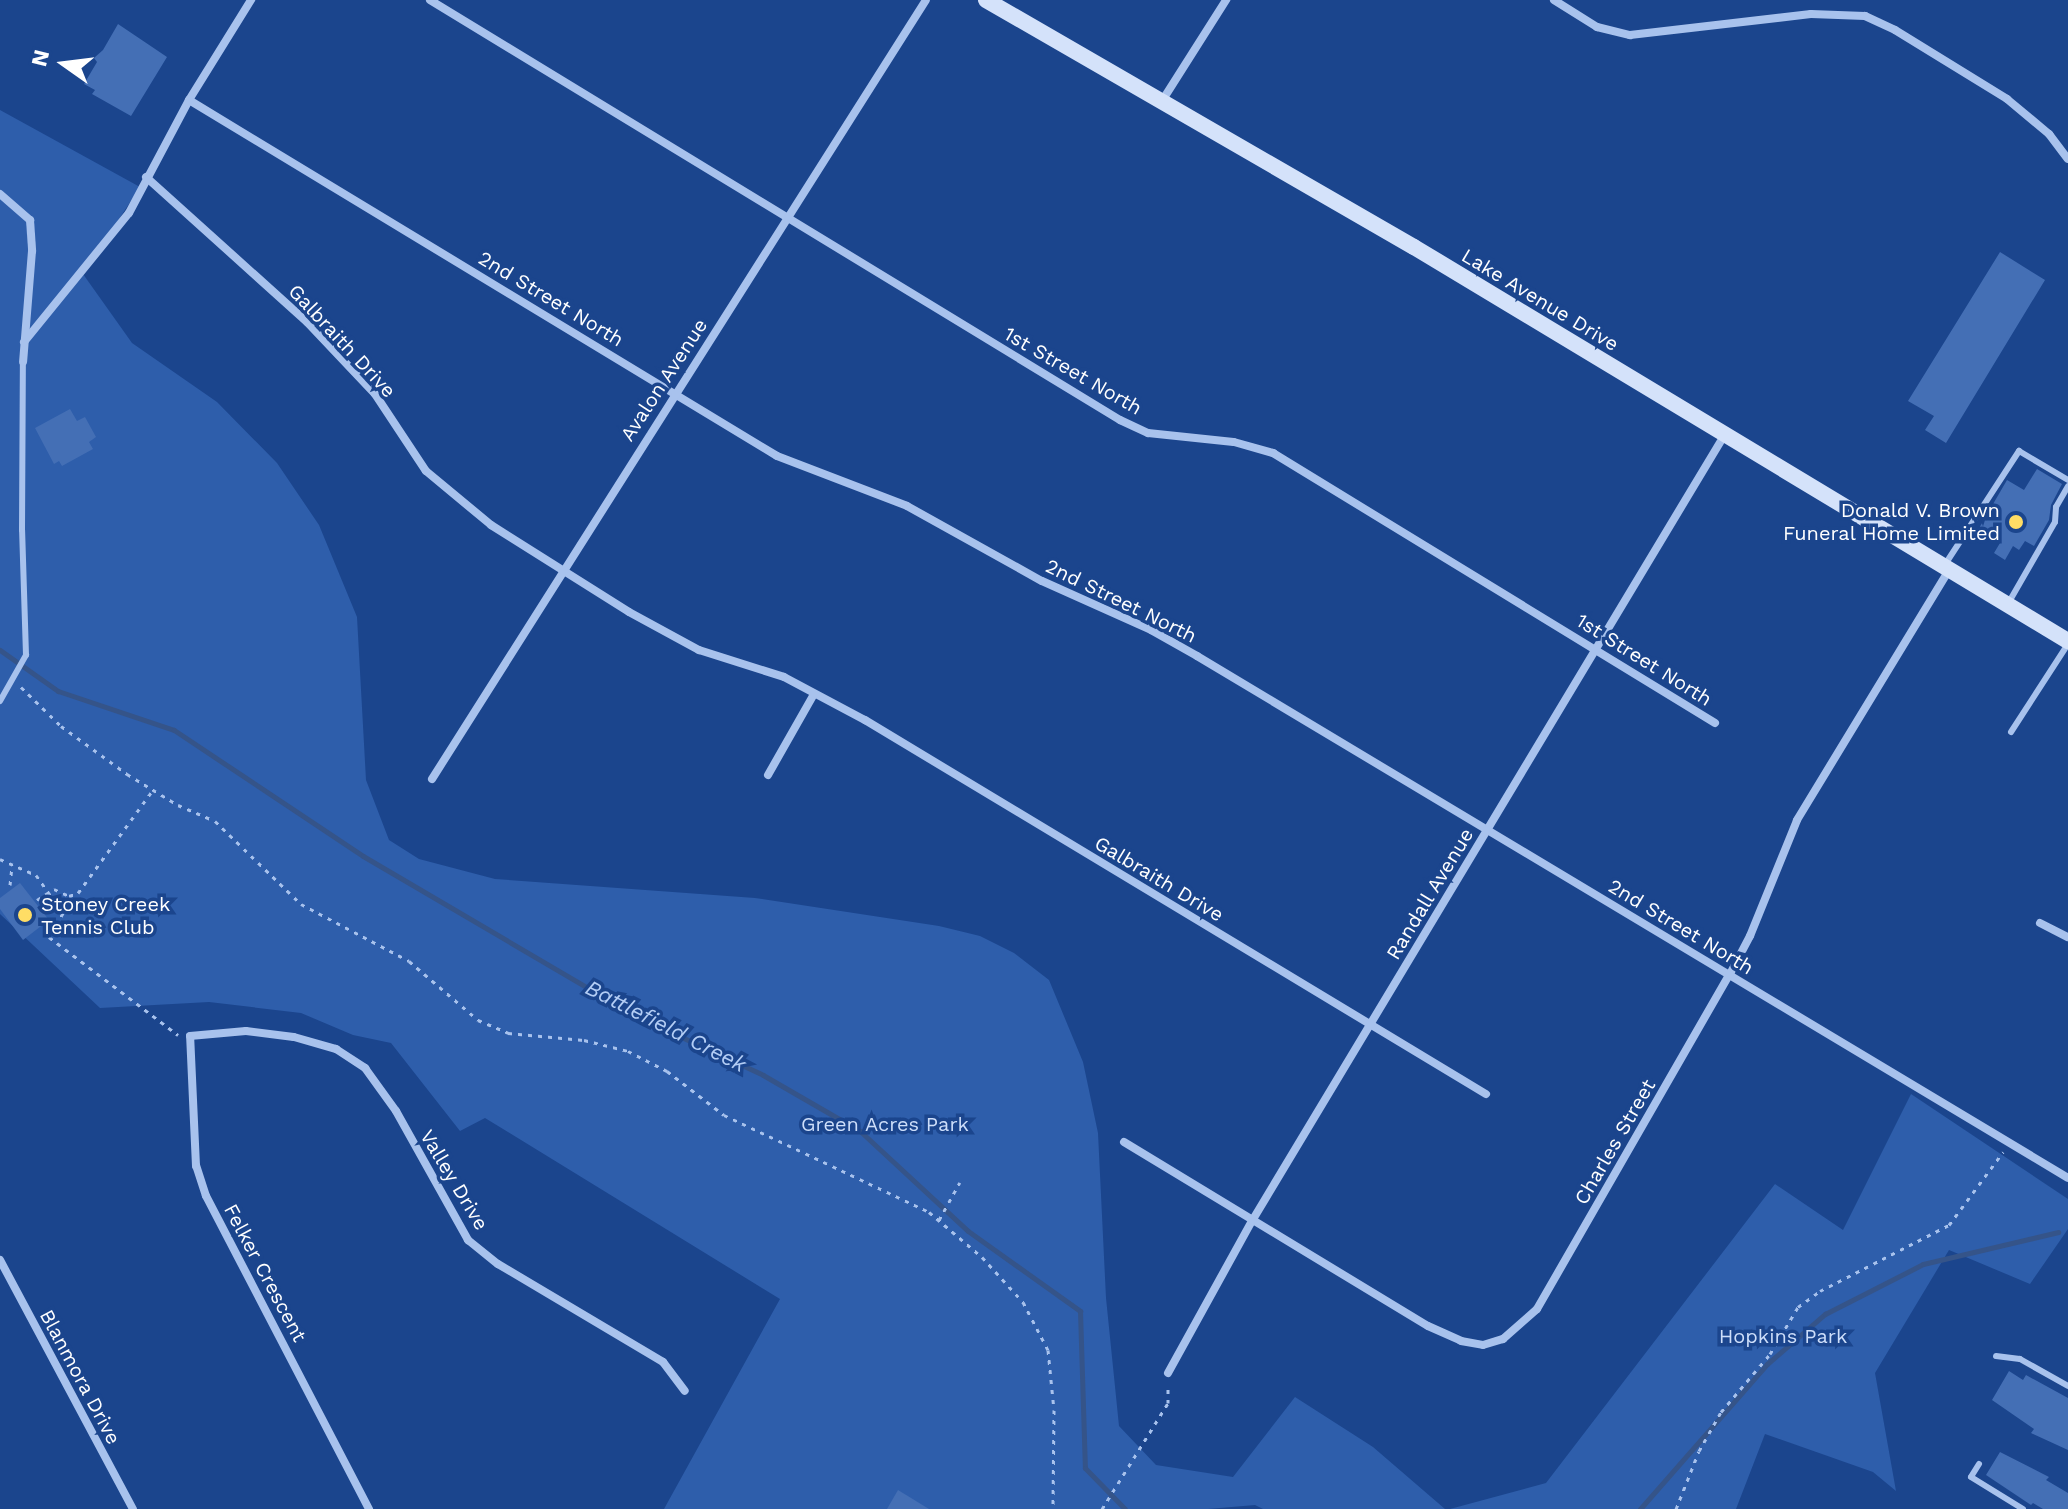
<!DOCTYPE html>
<html>
<head>
<meta charset="utf-8">
<style>
  body { margin:0 }
  #map { position:relative; width:2068px; height:1509px; overflow:hidden; background:#1b458d; font-family:"Work Sans",sans-serif }
  div>[style] { position:absolute }
  .green>* { inset:0; background:#2e5eab }
  .stream>* { height:5px; margin:-2.5px; padding:0 2.5px; transform-origin:2.5px; border-radius:2.5px; background:#355489 }
  .building>* { inset:0; background:#446fb5 }
  .path>* { height:3px; margin-top:-1.5px; transform-origin:0; background:repeating-linear-gradient(90deg,#a8c2ed 0 4px,transparent 0 10px) }
  .lane>* { height:6px; margin:-3px; padding:0 3px; transform-origin:3px; border-radius:3px; background:#a8c2ed }
  .street>* { height:8px; margin:-4px; padding:0 4px; transform-origin:4px; border-radius:4px; background:#a8c2ed }
  .secondary>* { height:16px; margin:-8px; padding:0 8px; transform-origin:8px; border-radius:8px; background:#d4e2fa }
  .dots>* { width:22px; height:22px; translate:-50% -50%; box-sizing:border-box; border:4px solid #1b458d; border-radius:50% }
  span { translate:-50% -50%; white-space:nowrap; text-align:center; line-height:1.15; -webkit-text-stroke:7px #1b458d; paint-order:stroke }
  .street-label { font-size:20px; color:#fff }
  .poi-label { font-size:20px; color:#fff }
  .right { translate:-100% -50%; text-align:right }
  .left { translate:0 -50%; text-align:left }
  .park-label { font-size:20px; color:#cddefa }
  .water-label { font-size:22px; color:#b3cdf5; font-style:italic }
  .north { position:absolute; left:24px; top:24px; width:80px; height:80px; -webkit-text-stroke:6px #1b458d; paint-order:stroke; rotate:284deg; font-size:22px; font-weight:700; line-height:32px; text-align:center; color:#fff }
  .north::after { content:''; display:block; margin:auto; width:28px; height:36px; background:#fff; clip-path:polygon(50% 0,100% 100%,50% 72%,0 100%) }
</style>
</head>
<body>
<div id="map">
  <div class="green">
    <div style="clip-path:polygon(0 110px,140px 187px,83px 274px,132px 343px,217px 402px,277px 463px,319px 525px,357px 617px,366px 780px,389px 840px,419px 859px,495px 879px,755px 898px,939px 926px,980px 936px,1014px 953px,1049px 980px,1083px 1062px,1098px 1133px,1106px 1298px,1119px 1426px,1156px 1465px,1233px 1477px,1295px 1397px,1373px 1447px,1445px 1509px,1263px 1509px,1255px 1505px,1208px 1509px,664px 1509px,780px 1299px,485px 1118px,460px 1131px,391px 1043px,353px 1035px,301px 1013px,209px 1002px,100px 1008px,0 914px)"></div>
    <div style="clip-path:polygon(1911px 1094px,2068px 1199px,2068px 1229px,2030px 1284px,1949px 1250px,1875px 1373px,1896px 1491px,1873px 1472px,1765px 1434px,1736px 1509px,1450px 1509px,1546px 1483px,1775px 1184px,1843px 1230px)"></div>
  </div>
  <div class="stream">
    <div style="left:0;top:650px;width:71px;rotate:35.3deg"></div>
    <div style="left:58px;top:691px;width:122px;rotate:18.6deg"></div>
    <div style="left:174px;top:730px;width:227px;rotate:33.7deg"></div>
    <div style="left:363px;top:856px;width:314px;rotate:30.4deg"></div>
    <div style="left:634px;top:1015px;width:142px;rotate:24.9deg"></div>
    <div style="left:763px;top:1075px;width:112px;rotate:30deg"></div>
    <div style="left:860px;top:1131px;width:147px;rotate:42.8deg"></div>
    <div style="left:968px;top:1231px;width:138px;rotate:35.5deg"></div>
    <div style="left:1080px;top:1311px;width:157px;rotate:88.2deg"></div>
    <div style="left:1085px;top:1468px;width:57px;rotate:45.7deg"></div>
    <div style="left:1640px;top:1509px;width:193px;rotate:-48.8deg"></div>
    <div style="left:1767px;top:1364px;width:77px;rotate:-40.8deg"></div>
    <div style="left:1825px;top:1314px;width:110px;rotate:-27deg"></div>
    <div style="left:1923px;top:1264px;width:139px;rotate:-13.3deg"></div>
  </div>
  <div class="building">
    <div style="clip-path:polygon(118px 24px,167px 57px,131px 116px,92px 94px,95px 90px,84px 84px,97px 62px,94px 58px,103px 50px)"></div>
    <div style="clip-path:polygon(2000px 252px,2045px 280px,1946px 443px,1925px 430px,1934px 416px,1908px 401px)"></div>
    <div style="clip-path:polygon(70px 409px,77px 421px,85px 417px,96px 437px,89px 442px,93px 449px,62px 466px,59px 461px,54px 464px,35px 428px)"></div>
    <div style="clip-path:polygon(2037px 469px,2062px 484px,2051px 505px,2049px 520px,2034px 546px,2025px 541px,2019px 550px,2013px 546px,2005px 560px,1994px 553px,2000px 543px,1978px 530px,2007px 480px,2024px 490px)"></div>
    <div style="clip-path:polygon(20px 883px,49px 920px,23px 940px,0 909px,0 898px)"></div>
    <div style="clip-path:polygon(2009px 1371px,2023px 1380px,2026px 1375px,2068px 1398px,2068px 1450px,2031px 1433px,2034px 1429px,1992px 1400px)"></div>
    <div style="clip-path:polygon(2000px 1452px,2049px 1477px,2046px 1480px,2068px 1493px,2068px 1509px,2043px 1509px,2033px 1503px,2031px 1505px,1986px 1475px)"></div>
    <div style="clip-path:polygon(898px 1490px,929px 1509px,887px 1509px)"></div>
  </div>
  <div class="path">
    <div style="left:21px;top:687px;width:56px;rotate:44.3deg"></div>
    <div style="left:61px;top:726px;width:82px;rotate:36deg"></div>
    <div style="left:127px;top:774px;width:60px;rotate:31.3deg"></div>
    <div style="left:178px;top:805px;width:40px;rotate:23.4deg"></div>
    <div style="left:215px;top:821px;width:120px;rotate:44deg"></div>
    <div style="left:301px;top:904px;width:122px;rotate:27.8deg"></div>
    <div style="left:409px;top:961px;width:91px;rotate:40.5deg"></div>
    <div style="left:478px;top:1020px;width:33px;rotate:23deg"></div>
    <div style="left:508px;top:1033px;width:76px;rotate:5.3deg"></div>
    <div style="left:584px;top:1040px;width:45px;rotate:14deg"></div>
    <div style="left:628px;top:1051px;width:44px;rotate:27.1deg"></div>
    <div style="left:667px;top:1071px;width:72px;rotate:37.7deg"></div>
    <div style="left:724px;top:1115px;width:227px;rotate:25.3deg"></div>
    <div style="left:929px;top:1212px;width:70px;rotate:40.3deg"></div>
    <div style="left:982px;top:1257px;width:61px;rotate:47.7deg"></div>
    <div style="left:1023px;top:1302px;width:54px;rotate:62.5deg"></div>
    <div style="left:1048px;top:1350px;width:60px;rotate:84.3deg"></div>
    <div style="left:1054px;top:1410px;width:99px;rotate:90.6deg"></div>
    <div style="left:0;top:859px;width:39px;rotate:24deg"></div>
    <div style="left:36px;top:875px;width:47px;rotate:54.6deg"></div>
    <div style="left:63px;top:913px;width:28px;rotate:120deg"></div>
    <div style="left:49px;top:937px;width:162px;rotate:37.2deg"></div>
    <div style="left:10px;top:885px;width:20px;rotate:-84deg"></div>
    <div style="left:37px;top:900px;width:20px;rotate:-33deg"></div>
    <div style="left:54px;top:889px;width:17px;rotate:25deg"></div>
    <div style="left:69px;top:896px;width:9px;rotate:-18deg"></div>
    <div style="left:78px;top:893px;width:126px;rotate:-54deg"></div>
    <div style="left:939px;top:1220px;width:43px;rotate:-61.1deg"></div>
    <div style="left:1102px;top:1509px;width:125px;rotate:-58.1deg"></div>
    <div style="left:1168px;top:1403px;width:19px;rotate:-90deg"></div>
    <div style="left:1676px;top:1509px;width:62px;rotate:-68.4deg"></div>
    <div style="left:1699px;top:1451px;width:45px;rotate:-60.6deg"></div>
    <div style="left:1721px;top:1412px;width:76px;rotate:-49.8deg"></div>
    <div style="left:1770px;top:1354px;width:55px;rotate:-59.2deg"></div>
    <div style="left:1798px;top:1307px;width:27px;rotate:-36deg"></div>
    <div style="left:1820px;top:1291px;width:145px;rotate:-27.1deg"></div>
    <div style="left:1949px;top:1225px;width:91px;rotate:-53.5deg"></div>
  </div>
  <div class="lane">
    <div style="left:1946px;top:563px;width:134px;rotate:-56.9deg"></div>
    <div style="left:2019px;top:451px;width:57px;rotate:30.6deg"></div>
    <div style="left:2009px;top:602px;width:92px;rotate:-60.1deg"></div>
    <div style="left:2055px;top:522px;width:15px;rotate:-86deg"></div>
    <div style="left:2056px;top:507px;width:24px;rotate:-60deg"></div>
    <div style="left:0;top:701px;width:53px;rotate:-60.5deg"></div>
    <div style="left:26px;top:655px;width:125px;rotate:-91.8deg"></div>
    <div style="left:22px;top:530px;width:168px;rotate:-89.7deg"></div>
    <div style="left:2011px;top:732px;width:105px;rotate:-57.1deg"></div>
    <div style="left:1996px;top:1356px;width:24px;rotate:7deg"></div>
    <div style="left:2020px;top:1359px;width:55px;rotate:29.4deg"></div>
    <div style="left:1979px;top:1464px;width:15px;rotate:122deg"></div>
    <div style="left:1971px;top:1477px;width:61px;rotate:31.6deg"></div>
  </div>
  <div class="street">
    <div style="left:430px;top:0;width:808px;rotate:31.33deg"></div>
    <div style="left:1120px;top:420px;width:31px;rotate:25deg"></div>
    <div style="left:1148px;top:433px;width:86px;rotate:6deg"></div>
    <div style="left:1234px;top:442px;width:41px;rotate:15.8deg"></div>
    <div style="left:1273px;top:453px;width:518px;rotate:31.42deg"></div>
    <div style="left:1554px;top:0;width:51px;rotate:32.1deg"></div>
    <div style="left:1597px;top:27px;width:34px;rotate:14deg"></div>
    <div style="left:1630px;top:35px;width:182px;rotate:-6.6deg"></div>
    <div style="left:1811px;top:14px;width:54px;rotate:2.1deg"></div>
    <div style="left:1865px;top:16px;width:33px;rotate:25deg"></div>
    <div style="left:1895px;top:30px;width:132px;rotate:31.6deg"></div>
    <div style="left:2007px;top:99px;width:55px;rotate:39.8deg"></div>
    <div style="left:2049px;top:134px;width:31px;rotate:53deg"></div>
    <div style="left:189px;top:100px;width:687px;rotate:31.19deg"></div>
    <div style="left:777px;top:456px;width:139px;rotate:21deg"></div>
    <div style="left:907px;top:506px;width:154px;rotate:29.1deg"></div>
    <div style="left:1042px;top:581px;width:120px;rotate:24.2deg"></div>
    <div style="left:1151px;top:630px;width:53px;rotate:29.5deg"></div>
    <div style="left:1197px;top:656px;width:1015px;rotate:30.93deg"></div>
    <div style="left:1162px;top:101px;width:120px;rotate:-57.6deg"></div>
    <div style="left:146px;top:177px;width:217px;rotate:42deg"></div>
    <div style="left:307px;top:322px;width:99px;rotate:46.6deg"></div>
    <div style="left:375px;top:394px;width:92px;rotate:56.5deg"></div>
    <div style="left:426px;top:471px;width:85px;rotate:39.7deg"></div>
    <div style="left:491px;top:525px;width:163px;rotate:32.2deg"></div>
    <div style="left:629px;top:612px;width:80px;rotate:28.5deg"></div>
    <div style="left:699px;top:650px;width:89px;rotate:17.6deg"></div>
    <div style="left:784px;top:677px;width:92px;rotate:28deg"></div>
    <div style="left:865px;top:720px;width:725px;rotate:31.06deg"></div>
    <div style="left:0;top:194px;width:40px;rotate:41deg"></div>
    <div style="left:30px;top:220px;width:31px;rotate:86deg"></div>
    <div style="left:32px;top:251px;width:111px;rotate:94.6deg"></div>
    <div style="left:24px;top:342px;width:166px;rotate:-50.9deg"></div>
    <div style="left:129px;top:213px;width:128px;rotate:-62deg"></div>
    <div style="left:189px;top:100px;width:118px;rotate:-58.2deg"></div>
    <div style="left:768px;top:775px;width:93px;rotate:-60.4deg"></div>
    <div style="left:432px;top:779px;width:922px;rotate:-57.62deg"></div>
    <div style="left:2040px;top:923px;width:31px;rotate:27deg"></div>
    <div style="left:1124px;top:1142px;width:355px;rotate:31.2deg"></div>
    <div style="left:1428px;top:1326px;width:36px;rotate:24deg"></div>
    <div style="left:1461px;top:1341px;width:22px;rotate:10deg"></div>
    <div style="left:1483px;top:1345px;width:21px;rotate:-17deg"></div>
    <div style="left:1503px;top:1339px;width:45px;rotate:-41.4deg"></div>
    <div style="left:1537px;top:1309px;width:387px;rotate:-60.1deg"></div>
    <div style="left:1730px;top:974px;width:43px;rotate:-62.2deg"></div>
    <div style="left:1750px;top:936px;width:125px;rotate:-67.9deg"></div>
    <div style="left:1797px;top:820px;width:293px;rotate:-58.7deg"></div>
    <div style="left:0;top:1260px;width:282px;rotate:61.9deg"></div>
    <div style="left:1168px;top:1373px;width:174px;rotate:-61.1deg"></div>
    <div style="left:1252px;top:1221px;width:918px;rotate:-58.99deg"></div>
    <div style="left:369px;top:1509px;width:353px;rotate:-117.5deg"></div>
    <div style="left:206px;top:1196px;width:32px;rotate:-108deg"></div>
    <div style="left:196px;top:1166px;width:130px;rotate:-92.6deg"></div>
    <div style="left:190px;top:1036px;width:56px;rotate:-5.1deg"></div>
    <div style="left:246px;top:1031px;width:48px;rotate:7.1deg"></div>
    <div style="left:294px;top:1037px;width:44px;rotate:15.9deg"></div>
    <div style="left:336px;top:1049px;width:35px;rotate:33deg"></div>
    <div style="left:365px;top:1068px;width:53px;rotate:54.2deg"></div>
    <div style="left:396px;top:1111px;width:148px;rotate:60.8deg"></div>
    <div style="left:468px;top:1240px;width:38px;rotate:39deg"></div>
    <div style="left:498px;top:1264px;width:192px;rotate:30.7deg"></div>
    <div style="left:663px;top:1362px;width:36px;rotate:53deg"></div>
  </div>
  <div class="secondary">
    <div style="left:986px;top:0;width:494px;rotate:30deg"></div>
    <div style="left:1414px;top:247px;width:764px;rotate:31.07deg"></div>
  </div>
  <div class="dots">
    <div style="left:2016px;top:522px;background:#ffdd65"></div>
    <div style="left:25px;top:915px;background:#ffdd65"></div>
  </div>
  <div class="street-label">
    <span style="left:551px;top:299px;rotate:31deg">2nd Street North</span>
    <span style="left:1540px;top:300px;rotate:31deg">Lake Avenue Drive</span>
    <span style="left:342px;top:341px;rotate:47deg">Galbraith Drive</span>
    <span style="left:1073px;top:371px;rotate:30deg">1st Street North</span>
    <span style="left:664px;top:380px;rotate:-57deg">Avalon Avenue</span>
    <span style="left:1121px;top:601px;rotate:26deg">2nd Street North</span>
    <span style="left:1644px;top:660px;rotate:32deg">1st Street North</span>
    <span style="left:1159px;top:879px;rotate:31deg">Galbraith Drive</span>
    <span style="left:1430px;top:894px;rotate:-59deg">Randall Avenue</span>
    <span style="left:1681px;top:927px;rotate:31deg">2nd Street North</span>
    <span style="left:1615px;top:1142px;rotate:-60deg">Charles Street</span>
    <span style="left:454px;top:1180px;rotate:59deg">Valley Drive</span>
    <span style="left:265px;top:1273px;rotate:62deg">Felker Crescent</span>
    <span style="left:80px;top:1377px;rotate:62deg">Blanmora Drive</span>
  </div>
  <div class="poi-label">
    <span class="right" style="left:2000px;top:522px">Donald V. Brown<br>Funeral Home Limited</span>
    <span class="left" style="left:41px;top:916px">Stoney Creek<br>Tennis Club</span>
  </div>
  <div class="park-label">
    <span style="left:885px;top:1124px">Green Acres Park</span>
    <span style="left:1783px;top:1336px">Hopkins Park</span>
  </div>
  <div class="water-label">
    <span style="left:666px;top:1026px;rotate:27deg">Battlefield Creek</span>
  </div>
  <div class="north">N</div>
</div>
</body>
</html>
